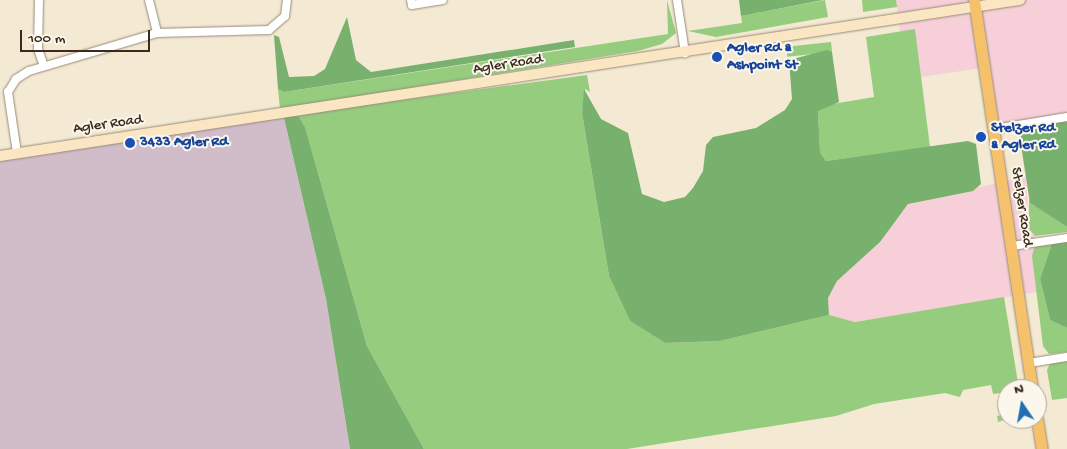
<!DOCTYPE html>
<html>
<head>
<meta charset="utf-8">
<style>
  body { margin:0 }
  #map { position:relative; width:1067px; height:449px; overflow:hidden; background:#f4ead3; font-family:"Gochi Hand",sans-serif }
  div>[style] { position:absolute }
  .built>* { inset:0; background:#f6cfd8 }
  .industrial>* { inset:0; background:#d1bdca }
  .green>* { inset:0; background:#95cc7e; transform-origin:0 0 }
  .forest>* { inset:0; background:#78b06d }
  .roads { filter:drop-shadow(0 0 1px #988a78) drop-shadow(0 0 1px #988a78) }
  .street>* { height:8px; margin:-4px; padding:0 4px; transform-origin:4px; border-radius:4px; background:#fff }
  .secondary>* { height:10px; margin:-5px; padding:0 5px; transform-origin:5px; border-radius:5px; background:#fbe6c4 }
  .primary>* { height:11px; margin:-5.5px; padding:0 5.5px; transform-origin:5.5px; border-radius:5.5px; background:#f6c16b }
  .dots>* { width:14px; height:14px; translate:-50% -50%; box-sizing:border-box; border:2px solid #fbf7ec; border-radius:50% }
  span { translate:-50% -50%; white-space:nowrap; text-align:center; line-height:1.15; -webkit-text-stroke:4px #fbf7ec; paint-order:stroke }
  .transit-label { font-size:15px; color:#164399; font-weight:700 }
  .left { translate:0 -50%; text-align:left }
  .street-label { font-size:15px; color:#3b2a1e }
  .north { position:absolute; left:997px; top:379px; width:50px; height:50px; box-sizing:border-box; background:#fbf7ec; border:1px solid #aea59a; border-radius:50%; rotate:348deg; font-size:14px; font-weight:700; line-height:20px; text-align:center; color:#3b2a1e }
  .north::after { content:''; display:block; margin:auto; width:18px; height:22px; background:#1f6fb2; clip-path:polygon(50% 0,100% 100%,50% 72%,0 100%) }
  .scale { position:absolute; left:20px; top:30px; width:130px; height:22px; box-sizing:border-box; border:2px solid #3b2a1e; border-top:0; padding-left:6px; font-size:15px; line-height:18px; white-space:nowrap; color:#3b2a1e; -webkit-text-stroke:4px #fbf7ec; paint-order:stroke }
</style>
</head>
<body>
<div id="map">
  <div class="built">
    <div style="clip-path:polygon(896px 0,1067px 0,1067px 120px,998px 135px,989px 67px,921px 77px,915px 30px,900px 32px)"></div>
    <div style="clip-path:polygon(1026px 176px,1029px 229px,1035px 236px,1037px 292px,855px 322px,829px 315px,828px 298px,837px 281px,880px 242px,908px 204px)"></div>
  </div>
  <div class="industrial">
    <div style="clip-path:polygon(283px 114px,326px 299px,350px 449px,0 449px,0 158px)"></div>
  </div>
  <div class="green">
    <div style="clip-path:polygon(667px 0,676px 33px,662px 44px,638px 51px,280px 109px,278px 89px,284px 92px,668px 34px)"></div>
    <div style="clip-path:polygon(825px 0,828px 17px,716px 37px,688px 31px,742px 23px,741px 16px)"></div>
    <div style="clip-path:polygon(862px 0,896px 0,897px 7px,863px 12px)"></div>
    <div style="clip-path:polygon(915px 29px,930px 147px,826px 161px,820px 152px,818px 111px,821px 106px,874px 97px,866px 37px)"></div>
    <div style="left:831px;top:42px;width:10px;height:45px;rotate:84deg"></div>
    <div style="clip-path:polygon(587px 75px,590px 92px,585px 89px,582px 113px,609px 276px,630px 321px,665px 343px,720px 341px,829px 315px,855px 322px,1004px 297px,1019px 389px,1007px 389px,1007px 419px,998px 422px,997px 416px,1005px 414px,1001px 393px,993px 394px,991px 385px,963px 390px,960px 397px,945px 393px,874px 404px,836px 416px,627px 449px,424px 449px,367px 346px,305px 127px,299px 117px,290px 115px)"></div>
    <div style="clip-path:polygon(1029px 195px,1030px 203px,1067px 227px,1067px 232px,1035px 236px,1029px 229px)"></div>
    <div style="clip-path:polygon(1052px 243px,1040px 279px,1050px 320px,1067px 328px,1067px 352px,1049px 354px,1043px 346px,1032px 256px,1035px 245px)"></div>
    <div style="clip-path:polygon(1067px 360px,1067px 398px,1052px 400px,1047px 370px,1050px 363px)"></div>
  </div>
  <div class="forest">
    <div style="clip-path:polygon(739px 0,823px 0,741px 16px)"></div>
    <div style="clip-path:polygon(347px 17px,356px 60px,371px 72px,574px 40px,575px 47px,284px 92px,278px 89px,274px 35px,279px 37px,289px 77px,314px 76px,325px 69px)"></div>
    <div style="clip-path:polygon(827px 50px,832px 52px,839px 102px,818px 111px,820px 152px,826px 161px,968px 141px,976px 144px,981px 184px,973px 191px,908px 204px,880px 242px,837px 281px,828px 298px,829px 315px,720px 341px,665px 343px,630px 321px,609px 276px,582px 113px,584px 89px,601px 119px,628px 133px,642px 194px,664px 202px,685px 197px,693px 188px,703px 171px,706px 145px,713px 137px,756px 128px,785px 110px,792px 99px,789px 60px)"></div>
    <div style="clip-path:polygon(290px 115px,299px 117px,305px 127px,367px 346px,424px 449px,350px 449px,326px 299px,284px 118px)"></div>
    <div style="clip-path:polygon(1067px 120px,1067px 227px,1030px 203px,1020px 139px,1024px 127px)"></div>
    <div style="clip-path:polygon(1067px 239px,1067px 328px,1050px 320px,1040px 279px,1052px 243px)"></div>
  </div>
  <div class="roads">
    <div class="street">
      <div style="left:39px;top:0;width:49px;rotate:91.2deg"></div>
      <div style="left:38px;top:49px;width:18px;rotate:71deg"></div>
      <div style="left:149px;top:0;width:34px;rotate:76deg"></div>
      <div style="left:411px;top:0;width:5px;rotate:79deg"></div>
      <div style="left:412px;top:5px;width:31px;rotate:-9deg"></div>
      <div style="left:677px;top:0;width:54px;rotate:81.4deg"></div>
      <div style="left:994px;top:129px;width:74px;rotate:-9.3deg"></div>
      <div style="left:17px;top:153px;width:62px;rotate:-98.4deg"></div>
      <div style="left:8px;top:92px;width:15px;rotate:-58deg"></div>
      <div style="left:16px;top:79px;width:15px;rotate:-32deg"></div>
      <div style="left:29px;top:71px;width:134px;rotate:-16.5deg"></div>
      <div style="left:157px;top:33px;width:112px;rotate:-1.5deg"></div>
      <div style="left:269px;top:30px;width:21px;rotate:-41deg"></div>
      <div style="left:285px;top:16px;width:16px;rotate:-83deg"></div>
      <div style="left:1012px;top:246px;width:56px;rotate:-8.3deg"></div>
      <div style="left:1029px;top:363px;width:38px;rotate:-9deg"></div>
    </div>
    <div class="secondary">
      <div style="left:0;top:156px;width:1032px;rotate:-8.7deg"></div>
    </div>
    <div class="primary">
      <div style="left:974px;top:0;width:393px;rotate:81.5deg"></div>
      <div style="left:1037px;top:419px;width:30px;rotate:81deg"></div>
    </div>
  </div>
  <div class="dots">
    <div style="left:717px;top:57px;background:#1a4fb4"></div>
    <div style="left:981px;top:137px;background:#1a4fb4"></div>
    <div style="left:130px;top:143px;background:#1a4fb4"></div>
  </div>
  <div class="transit-label">
    <span class="left" style="left:727px;top:57px">Agler Rd &amp;<br>Ashpoint St</span>
    <span class="left" style="left:991px;top:137px">Stelzer Rd<br>&amp; Agler Rd</span>
    <span class="left" style="left:140px;top:143px">3433 Agler Rd</span>
  </div>
  <div class="street-label">
    <span style="left:508px;top:65px;rotate:-9deg">Agler Road</span>
    <span style="left:108px;top:125px;rotate:-8deg">Agler Road</span>
    <span style="left:1021px;top:207px;rotate:81deg">Stelzer Road</span>
  </div>
  <div class="north">N</div>
  <div class="scale">100 m</div>
</div>
</body>
</html>
